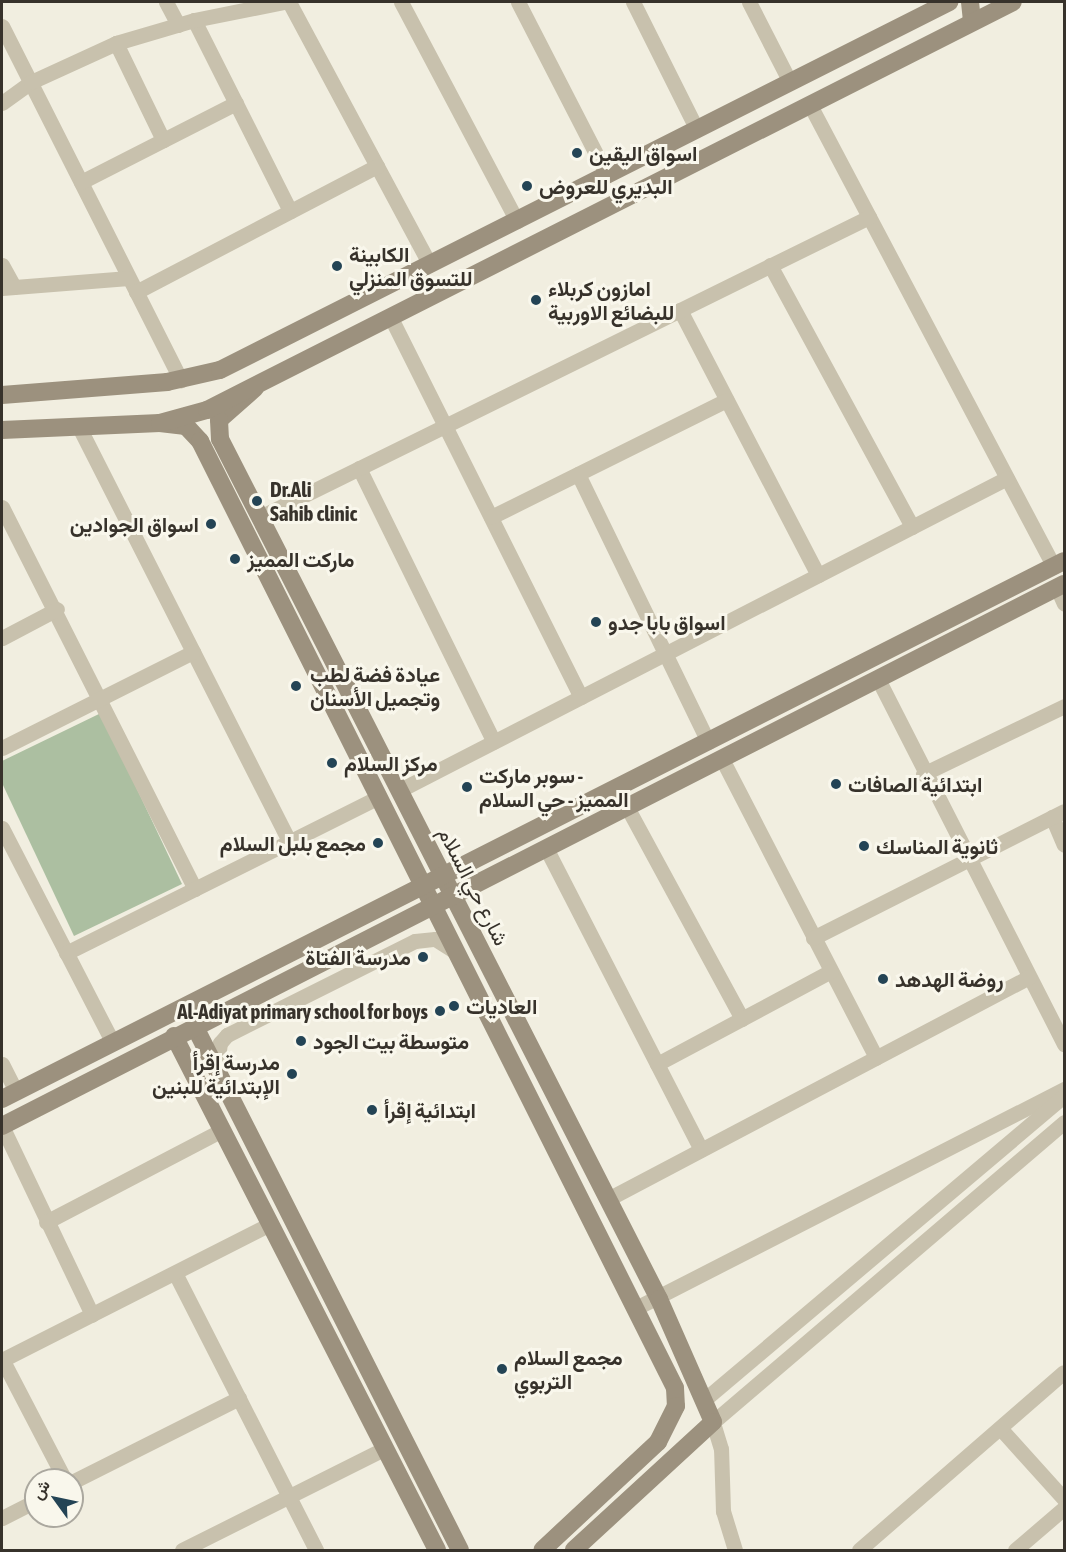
<!DOCTYPE html>
<html>
<head>
<meta charset="utf-8">
<style>
  body { margin:0 }
  #map { position:relative; width:1066px; height:1552px; overflow:hidden; background:#f1eee0; font-family:"Asap Condensed",Vazirmatn,sans-serif }
  div>[style] { position:absolute }
  .green>* { inset:0; background:#acbfa1 }
  .street>* { height:15px; margin:-7.5px; padding:0 7.5px; transform-origin:7.5px; border-radius:7.5px; background:#c8c1ad }
  .secondary>* { height:18px; margin:-9px; padding:0 9px; transform-origin:9px; border-radius:9px; background:#9c917e }
  .dots>* { width:16px; height:16px; translate:-50% -50%; box-sizing:border-box; border:3px solid #f9f7ec; border-radius:50% }
  span { translate:-50% -50%; white-space:nowrap; text-align:center; line-height:1.15; -webkit-text-stroke:6px #f9f7ec; paint-order:stroke }
  .poi-label { font-size:21px; color:#37322b; font-weight:700 }
  .left { translate:0 -50%; text-align:left }
  .right { translate:-100% -50%; text-align:right }
  .street-label { font-size:21px; color:#37322b }
  .frame { position:absolute; inset:0; border:3px solid #37322b; pointer-events:none }
  .north { position:absolute; left:24px; top:1468px; width:60px; height:60px; box-sizing:border-box; background:#f9f7ec; border:2px solid #aba89f; border-radius:50%; rotate:303deg; font-size:16px; font-weight:700; line-height:24px; text-align:center; color:#37322b }
  .north::after { content:''; display:block; margin:auto; width:21px; height:27px; background:#244455; clip-path:polygon(50% 0,100% 100%,50% 72%,0 100%) }
</style>
</head>
<body>
<div id="map">
  <div class="green">
    <div style="clip-path:polygon(101px 713px,182px 884px,74px 936px,2px 783px,2px 761px)"></div>
  </div>
  <div class="street">
    <div style="left:166px;top:2px;width:26px;rotate:62deg"></div>
    <div style="left:289px;top:2px;width:298px;rotate:61.8deg"></div>
    <div style="left:401px;top:2px;width:248px;rotate:62.1deg"></div>
    <div style="left:518px;top:2px;width:195px;rotate:62.8deg"></div>
    <div style="left:633px;top:2px;width:143px;rotate:63.4deg"></div>
    <div style="left:749px;top:2px;width:90px;rotate:62.9deg"></div>
    <div style="left:194px;top:20px;width:214px;rotate:63.3deg"></div>
    <div style="left:2px;top:26px;width:397px;rotate:63.2deg"></div>
    <div style="left:116px;top:43px;width:108px;rotate:64.1deg"></div>
    <div style="left:2px;top:103px;width:36px;rotate:-36deg"></div>
    <div style="left:31px;top:82px;width:94px;rotate:-24.6deg"></div>
    <div style="left:116px;top:43px;width:81px;rotate:-16.4deg"></div>
    <div style="left:194px;top:20px;width:92px;rotate:-11.3deg"></div>
    <div style="left:810px;top:105px;width:522px;rotate:62.16deg"></div>
    <div style="left:81px;top:182px;width:174px;rotate:-27deg"></div>
    <div style="left:2px;top:265px;width:25px;rotate:61deg"></div>
    <div style="left:770px;top:265px;width:298px;rotate:61.5deg"></div>
    <div style="left:2px;top:288px;width:127px;rotate:-4.5deg"></div>
    <div style="left:136px;top:292px;width:272px;rotate:-27.6deg"></div>
    <div style="left:680px;top:310px;width:299px;rotate:62.5deg"></div>
    <div style="left:391px;top:318px;width:424px;rotate:63.4deg"></div>
    <div style="left:78px;top:425px;width:466px;rotate:63.1deg"></div>
    <div style="left:359px;top:468px;width:305px;rotate:63.8deg"></div>
    <div style="left:578px;top:474px;width:298px;rotate:64.1deg"></div>
    <div style="left:2px;top:507px;width:428px;rotate:63.2deg"></div>
    <div style="left:260px;top:517px;width:679px;rotate:-26.23deg"></div>
    <div style="left:491px;top:517px;width:263px;rotate:-26.4deg"></div>
    <div style="left:1057px;top:588px;width:17px;rotate:66deg"></div>
    <div style="left:2px;top:638px;width:62px;rotate:-27.8deg"></div>
    <div style="left:878px;top:679px;width:410px;rotate:63deg"></div>
    <div style="left:2px;top:748px;width:214px;rotate:-26.7deg"></div>
    <div style="left:722px;top:759px;width:336px;rotate:62.7deg"></div>
    <div style="left:923px;top:774px;width:157px;rotate:-25.7deg"></div>
    <div style="left:400px;top:790px;width:682px;rotate:-27.2deg"></div>
    <div style="left:627px;top:807px;width:241px;rotate:61.5deg"></div>
    <div style="left:1052px;top:817px;width:30px;rotate:67deg"></div>
    <div style="left:2px;top:828px;width:233px;rotate:62.7deg"></div>
    <div style="left:546px;top:848px;width:339px;rotate:62.8deg"></div>
    <div style="left:813px;top:938px;width:281px;rotate:-26.8deg"></div>
    <div style="left:66px;top:953px;width:350px;rotate:-26.5deg"></div>
    <div style="left:2px;top:1064px;width:31px;rotate:63deg"></div>
    <div style="left:657px;top:1064px;width:197px;rotate:-28.1deg"></div>
    <div style="left:217px;top:1070px;width:27px;rotate:-84deg"></div>
    <div style="left:220px;top:1043px;width:11px;rotate:-49deg"></div>
    <div style="left:227px;top:1035px;width:210px;rotate:-26.6deg"></div>
    <div style="left:415px;top:941px;width:20px;rotate:-6deg"></div>
    <div style="left:435px;top:939px;width:26px;rotate:32deg"></div>
    <div style="left:2px;top:1126px;width:209px;rotate:64.5deg"></div>
    <div style="left:608px;top:1199px;width:476px;rotate:-27.8deg"></div>
    <div style="left:46px;top:1222px;width:199px;rotate:-27.6deg"></div>
    <div style="left:175px;top:1273px;width:311px;rotate:63deg"></div>
    <div style="left:636px;top:1308px;width:481px;rotate:-27.1deg"></div>
    <div style="left:2px;top:1359px;width:136px;rotate:62.5deg"></div>
    <div style="left:2px;top:1360px;width:301px;rotate:-26.9deg"></div>
    <div style="left:704px;top:1400px;width:469px;rotate:-40.2deg"></div>
    <div style="left:1000px;top:1428px;width:96px;rotate:48deg"></div>
    <div style="left:72px;top:1482px;width:187px;rotate:-26.7deg"></div>
    <div style="left:2px;top:1518px;width:38px;rotate:-27deg"></div>
    <div style="left:182px;top:1550px;width:226px;rotate:-26.6deg"></div>
    <div style="left:735px;top:1550px;width:41px;rotate:-107.1deg"></div>
    <div style="left:723px;top:1511px;width:62px;rotate:-91.8deg"></div>
    <div style="left:721px;top:1449px;width:28px;rotate:-107deg"></div>
    <div style="left:713px;top:1422px;width:462px;rotate:-40.5deg"></div>
    <div style="left:859px;top:1550px;width:271px;rotate:-41deg"></div>
    <div style="left:1015px;top:1550px;width:65px;rotate:-40.6deg"></div>
  </div>
  <div class="secondary">
    <div style="left:970px;top:2px;width:20px;rotate:84deg"></div>
    <div style="left:255px;top:388px;width:48px;rotate:138.4deg"></div>
    <div style="left:219px;top:420px;width:19px;rotate:87deg"></div>
    <div style="left:220px;top:439px;width:966px;rotate:62.96deg"></div>
    <div style="left:659px;top:1299px;width:134px;rotate:66.3deg"></div>
    <div style="left:713px;top:1422px;width:189px;rotate:137.4deg"></div>
    <div style="left:2px;top:395px;width:166px;rotate:-4.5deg"></div>
    <div style="left:167px;top:382px;width:54px;rotate:-12.8deg"></div>
    <div style="left:220px;top:370px;width:817px;rotate:-26.78deg"></div>
    <div style="left:160px;top:423px;width:26px;rotate:7deg"></div>
    <div style="left:186px;top:426px;width:21px;rotate:47deg"></div>
    <div style="left:200px;top:441px;width:1059px;rotate:63.36deg"></div>
    <div style="left:675px;top:1388px;width:18px;rotate:87deg"></div>
    <div style="left:676px;top:1406px;width:40px;rotate:116.6deg"></div>
    <div style="left:658px;top:1442px;width:158px;rotate:137deg"></div>
    <div style="left:2px;top:430px;width:158px;rotate:-2.5deg"></div>
    <div style="left:160px;top:423px;width:49px;rotate:-15.5deg"></div>
    <div style="left:207px;top:410px;width:903px;rotate:-26.85deg"></div>
    <div style="left:195px;top:1027px;width:586px;rotate:63.13deg"></div>
    <div style="left:174px;top:1036px;width:577px;rotate:62.9deg"></div>
    <div style="left:2px;top:1099px;width:1190px;rotate:-26.87deg"></div>
    <div style="left:2px;top:1126px;width:1192px;rotate:-27.04deg"></div>
  </div>
  <div class="dots">
    <div style="left:577px;top:153px;background:#244455"></div>
    <div style="left:527px;top:186px;background:#244455"></div>
    <div style="left:337px;top:266px;background:#244455"></div>
    <div style="left:536px;top:300px;background:#244455"></div>
    <div style="left:257px;top:501px;background:#244455"></div>
    <div style="left:211px;top:524px;background:#244455"></div>
    <div style="left:235px;top:559px;background:#244455"></div>
    <div style="left:596px;top:622px;background:#244455"></div>
    <div style="left:296px;top:686px;background:#244455"></div>
    <div style="left:332px;top:763px;background:#244455"></div>
    <div style="left:836px;top:784px;background:#244455"></div>
    <div style="left:467px;top:787px;background:#244455"></div>
    <div style="left:378px;top:843px;background:#244455"></div>
    <div style="left:864px;top:846px;background:#244455"></div>
    <div style="left:423px;top:957px;background:#244455"></div>
    <div style="left:883px;top:979px;background:#244455"></div>
    <div style="left:454px;top:1006px;background:#244455"></div>
    <div style="left:440px;top:1011px;background:#244455"></div>
    <div style="left:301px;top:1041px;background:#244455"></div>
    <div style="left:292px;top:1074px;background:#244455"></div>
    <div style="left:372px;top:1110px;background:#244455"></div>
    <div style="left:502px;top:1369px;background:#244455"></div>
  </div>
  <div class="poi-label">
    <span class="left" style="left:589px;top:153px">اسواق اليقين</span>
    <span class="left" style="left:539px;top:186px">البديري للعروض</span>
    <span class="left" style="left:349px;top:266px">الكابينة<br>للتسوق المنزلي</span>
    <span class="left" style="left:548px;top:300px">امازون كربلاء<br>للبضائع الاوربية</span>
    <span class="left" style="left:270px;top:501px">Dr.Ali<br>Sahib clinic</span>
    <span class="right" style="left:199px;top:524px">اسواق الجوادين</span>
    <span class="left" style="left:247px;top:559px">ماركت المميز</span>
    <span class="left" style="left:608px;top:622px">اسواق بابا جدو</span>
    <span class="left" style="left:310px;top:686px">عيادة فضة لطب<br>وتجميل الأسنان</span>
    <span class="left" style="left:344px;top:763px">مركز السلام</span>
    <span class="left" style="left:479px;top:787px">سوبر ماركت -<br>المميز - حي السلام</span>
    <span class="left" style="left:848px;top:784px">ابتدائية الصافات</span>
    <span class="right" style="left:366px;top:843px">مجمع بلبل السلام</span>
    <span class="left" style="left:876px;top:846px">ثانوية المناسك</span>
    <span class="right" style="left:411px;top:957px">مدرسة الفتاة</span>
    <span class="left" style="left:895px;top:979px">روضة الهدهد</span>
    <span class="left" style="left:466px;top:1006px">العاديات</span>
    <span class="right" style="left:428px;top:1011px">Al-Adiyat primary school for boys</span>
    <span class="left" style="left:313px;top:1041px">متوسطة بيت الجود</span>
    <span class="right" style="left:280px;top:1074px">مدرسة إقرأ<br>الإبتدائية للبنين</span>
    <span class="left" style="left:384px;top:1110px">ابتدائية إقرأ</span>
    <span class="left" style="left:514px;top:1369px">مجمع السلام<br>التربوي</span>
  </div>
  <div class="street-label">
    <span style="left:474px;top:886px;rotate:63deg">شارع حي السلام</span>
  </div>
  <div class="frame"></div>
  <div class="north">ش</div>
</div>
</body>
</html>
